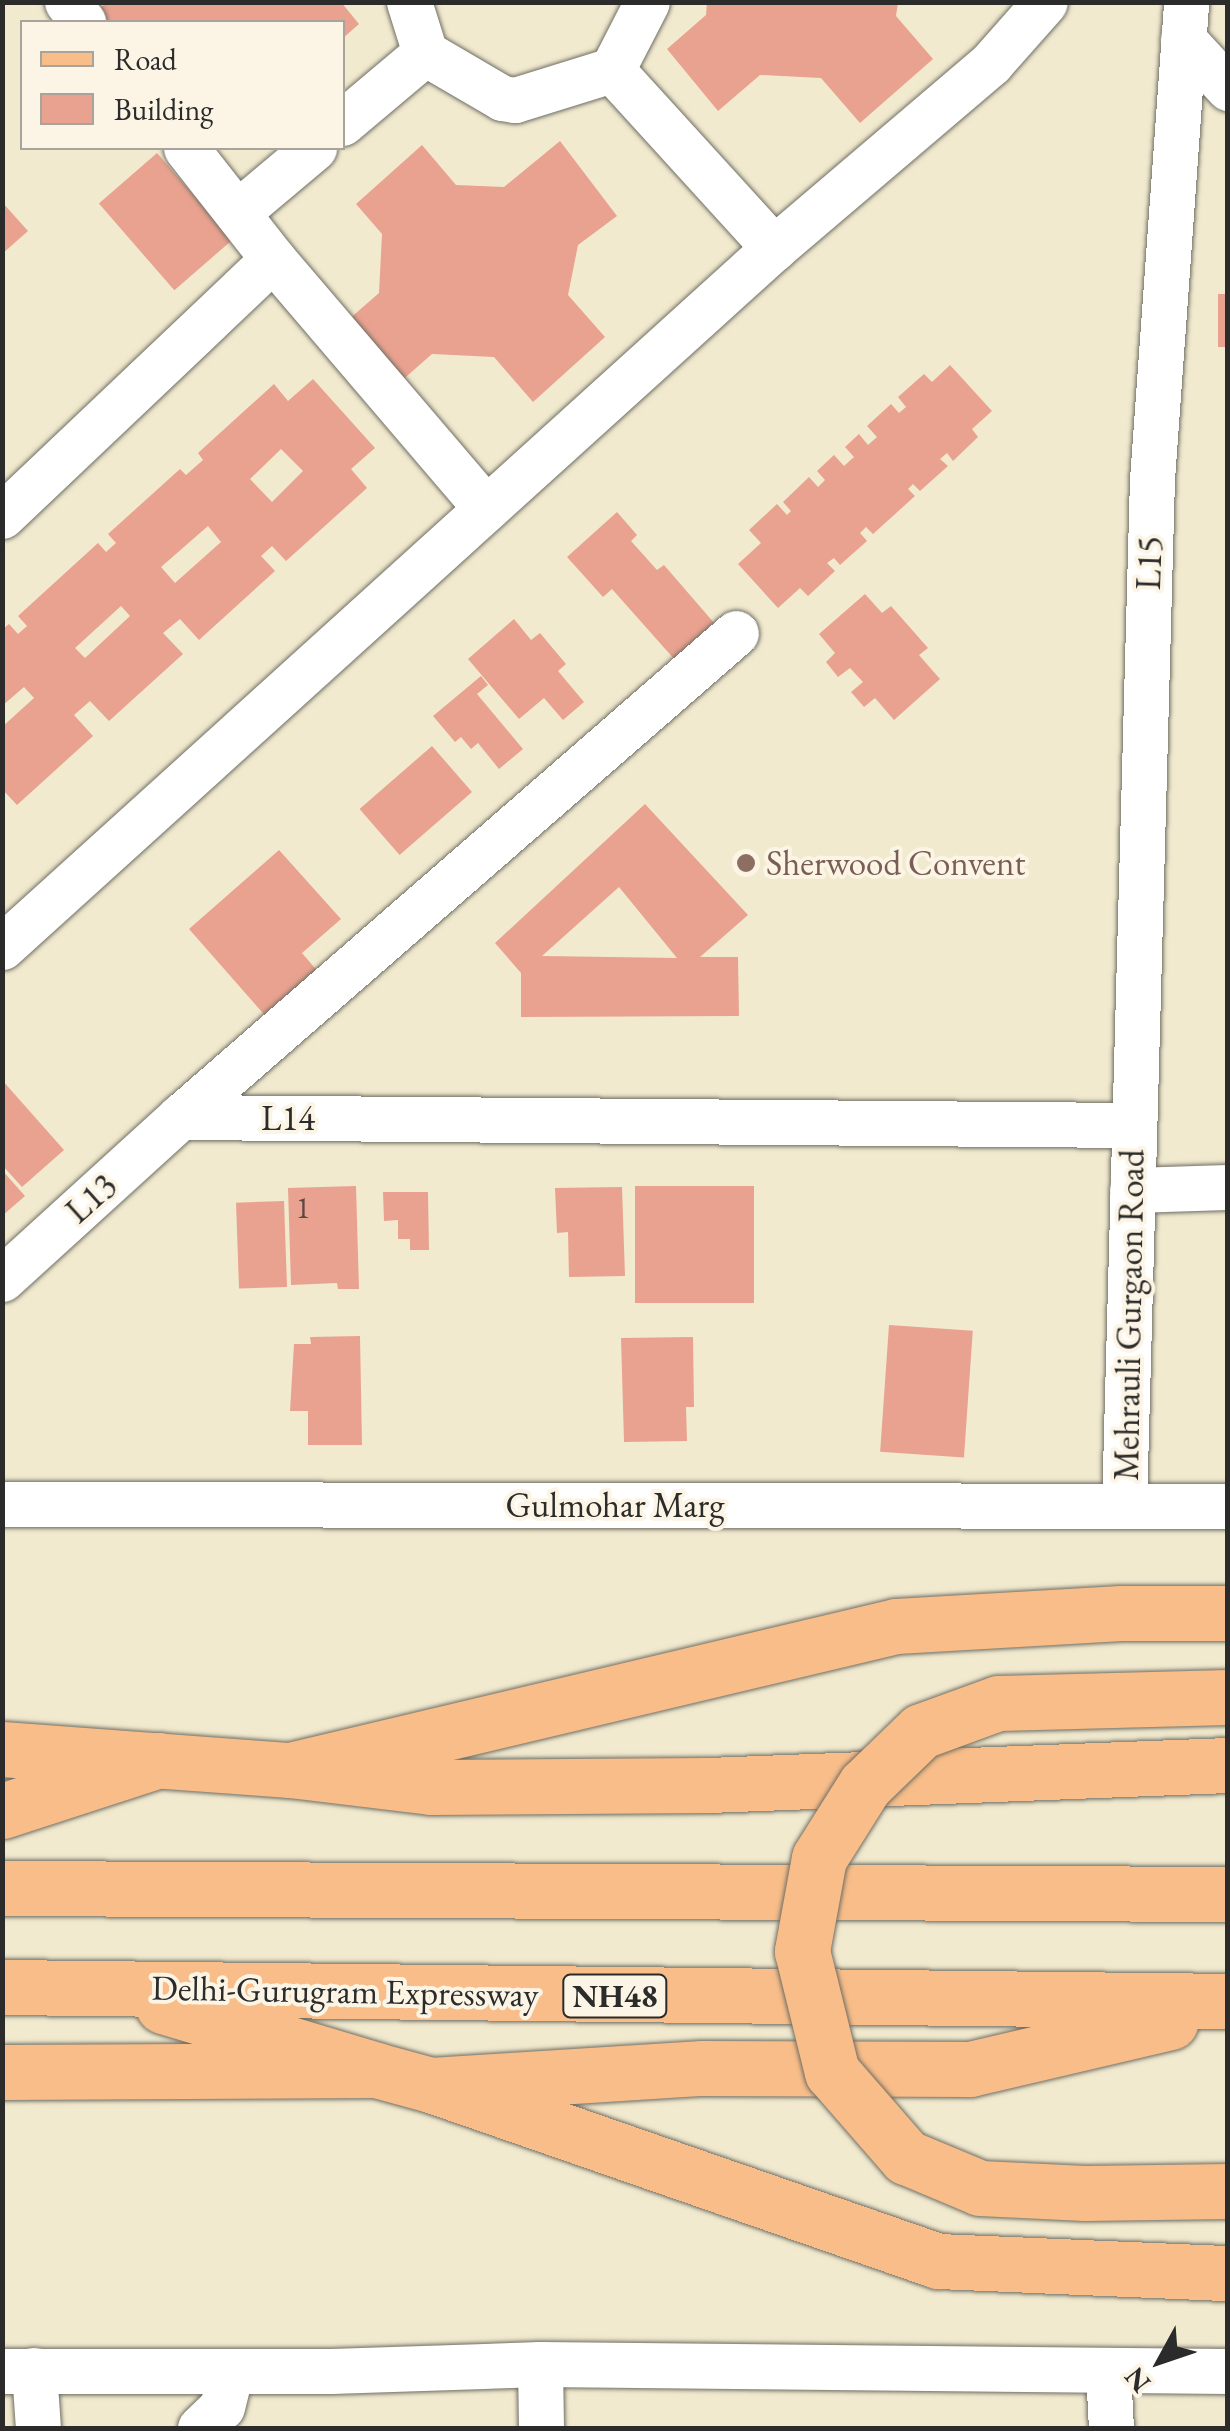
<!DOCTYPE html>
<html>
<head>
<meta charset="utf-8">
<style>
  body { margin:0 }
  #map { position:relative; width:1230px; height:2431px; overflow:hidden; background:#f1eacf; font-family:"EB Garamond",serif }
  div>[style] { position:absolute }
  .building>* { inset:0; background:#e9a28f; transform-origin:0 0 }
  .roads { filter:drop-shadow(0 0 2px #706e64) drop-shadow(0 0 2px #706e64) }
  .minor>* { height:45px; margin:-22.5px; padding:0 22.5px; transform-origin:22.5px; border-radius:22.5px; background:#fff }
  .major>* { height:55px; margin:-27.5px; padding:0 27.5px; transform-origin:27.5px; border-radius:27.5px; background:#f8bd89 }
  .highway>* { height:55px; margin:-27.5px; padding:0 27.5px; transform-origin:27.5px; border-radius:27.5px; background:#f8bd89 }
  .bridges { filter:drop-shadow(0 0 2px #706e64) drop-shadow(0 0 2px #706e64) }
  .major-bridge>* { height:55px; margin:-27.5px; padding:0 27.5px; transform-origin:27.5px; border-radius:27.5px; background:#f8bd89 }
  .dots>* { width:28px; height:28px; translate:-50% -50%; box-sizing:border-box; border:5px solid #fcf5e5; border-radius:50% }
  span { translate:-50% -50%; white-space:nowrap; text-align:center; line-height:1.15; -webkit-text-stroke:8px #fcf5e5; paint-order:stroke }
  .number-label { font-size:30px; color:#5a4944 }
  .number-label span { -webkit-text-stroke-width:0 }
  .shield-label span { padding:2px 8px; background:#fcf5e5; border:2px solid; border-radius:8px; -webkit-text-stroke-width:0 }
  .shield-label { font-size:32px; color:#2b2b2b; font-weight:700 }
  .street-label { font-size:35px; color:#2b2b2b }
  .education-label { font-size:35px; color:#785e54 }
  .left { translate:0 -50%; text-align:left }
  .frame { position:absolute; inset:0; border:5px solid #2b2b2b; pointer-events:none }
  .legend { position:absolute; left:20px; top:20px; width:325px; height:130px; box-sizing:border-box; background:#fcf5e5; border:2px solid #a8a49b; margin:0; padding:12px 18px; list-style:none; font-size:30px; color:#2b2b2b }
  .legend li { display:flex; align-items:center; gap:20px; height:50px }
  .legend b { width:50px; border:2px solid #a8a49b }
  .north { position:absolute; left:1110px; top:2311px; width:100px; height:100px; -webkit-text-stroke:8px #fcf5e5; paint-order:stroke; rotate:230deg; font-size:28px; font-weight:700; line-height:40px; text-align:center; color:#2b2b2b }
  .north::after { content:''; display:block; margin:auto; width:35px; height:45px; background:#2b2b2b; clip-path:polygon(50% 0,100% 100%,50% 72%,0 100%) }
</style>
</head>
<body>
<div id="map">
  <div class="building">
    <div style="clip-path:polygon(107px 2px,341px 2px,359px 24px,342px 39px,342px 22px,101px 22px,94px 14px)"></div>
    <div style="clip-path:polygon(707px 2px,898px 2px,896px 16px,933px 59px,860px 123px,821px 78px,760px 75px,718px 111px,667px 49px,706px 15px)"></div>
    <div style="clip-path:polygon(560px 141px,617px 216px,578px 245px,568px 295px,605px 337px,533px 402px,494px 357px,432px 354px,391px 390px,340px 327px,379px 293px,382px 234px,356px 204px,422px 145px,456px 185px,504px 187px)"></div>
    <div style="left:157px;top:153px;width:115px;height:77px;rotate:49deg"></div>
    <div style="clip-path:polygon(2px 202px,28px 231px,2px 254px)"></div>
    <div style="left:1218px;top:294px;width:10px;height:53px"></div>
    <div style="clip-path:polygon(950px 365px,992px 411px,972px 429px,978px 437px,953px 461px,947px 453px,940px 459px,948px 466px,920px 491px,913px 484px,908px 489px,915px 496px,873px 534px,866px 527px,860px 533px,867px 541px,840px 565px,834px 558px,827px 563px,835px 571px,808px 596px,800px 588px,778px 608px,738px 564px,761px 543px,749px 530px,777px 504px,787px 515px,791px 511px,783px 502px,809px 477px,818px 487px,825px 480px,817px 471px,834px 455px,844px 466px,854px 457px,845px 447px,859px 434px,868px 445px,877px 437px,867px 426px,891px 404px,899px 413px,906px 407px,898px 397px,924px 374px,932px 382px)"></div>
    <div style="clip-path:polygon(evenodd,313px 379px,375px 448px,351px 469px,367px 488px,286px 561px,272px 546px,261px 556px,275px 571px,199px 640px,180px 619px,163px 633px,183px 654px,109px 721px,90px 701px,74px 715px,93px 736px,17px 805px,2px 789px,2px 727px,34px 698px,24px 687px,2px 706px,2px 630px,9px 624px,18px 634px,27px 626px,18px 616px,98px 543px,106px 552px,116px 543px,108px 534px,180px 469px,186px 475px,203px 460px,198px 453px,274px 384px,288px 401px,313px 379px,281px 449px,303px 471px,272px 502px,250px 479px,281px 449px,313px 379px,208px 526px,221px 542px,175px 583px,161px 567px,208px 526px,313px 379px,121px 606px,130px 616px,85px 658px,75px 648px,121px 606px)"></div>
    <div style="clip-path:polygon(617px 512px,637px 535px,631px 541px,657px 570px,664px 565px,715px 624px,675px 660px,612px 589px,603px 597px,567px 557px)"></div>
    <div style="clip-path:polygon(865px 594px,882px 613px,891px 606px,928px 648px,919px 655px,940px 679px,894px 720px,875px 698px,864px 707px,851px 692px,863px 682px,850px 668px,838px 677px,826px 662px,835px 653px,819px 634px)"></div>
    <div style="clip-path:polygon(514px 619px,531px 640px,540px 633px,566px 664px,558px 671px,584px 702px,563px 720px,544px 698px,519px 719px,468px 659px)"></div>
    <div style="clip-path:polygon(481px 676px,488px 685px,477px 694px,523px 749px,499px 769px,478px 743px,471px 749px,461px 737px,455px 742px,433px 716px)"></div>
    <div style="left:432px;top:746px;width:61px;height:96px;rotate:49deg"></div>
    <div style="clip-path:polygon(evenodd,645px 804px,748px 915px,700px 957px,738px 957px,739px 1016px,521px 1017px,521px 973px,495px 943px,645px 804px,619px 887px,677px 958px,542px 956px,619px 887px)"></div>
    <div style="clip-path:polygon(279px 850px,341px 919px,302px 953px,320px 974px,269px 1020px,189px 929px)"></div>
    <div style="clip-path:polygon(2px 1080px,64px 1150px,22px 1187px,2px 1165px)"></div>
    <div style="clip-path:polygon(2px 1170px,25px 1196px,2px 1216px)"></div>
    <div style="clip-path:polygon(356px 1186px,359px 1289px,338px 1289px,337px 1283px,291px 1285px,288px 1188px)"></div>
    <div style="left:635px;top:1186px;width:119px;height:117px"></div>
    <div style="clip-path:polygon(622px 1187px,625px 1276px,569px 1277px,568px 1232px,557px 1233px,555px 1188px)"></div>
    <div style="clip-path:polygon(383px 1192px,428px 1192px,429px 1250px,410px 1250px,410px 1239px,398px 1239px,398px 1220px,384px 1221px)"></div>
    <div style="left:284px;top:1201px;width:86px;height:48px;rotate:88deg"></div>
    <div style="left:889px;top:1325px;width:84px;height:127px;rotate:4deg"></div>
    <div style="clip-path:polygon(360px 1336px,362px 1445px,308px 1445px,308px 1411px,290px 1411px,294px 1344px,311px 1344px,310px 1337px)"></div>
    <div style="clip-path:polygon(693px 1337px,694px 1407px,686px 1407px,687px 1441px,624px 1442px,621px 1338px)"></div>
  </div>
  <div class="roads">
    <div class="minor">
      <div style="left:67px;top:2px;width:26px;rotate:51deg"></div>
      <div style="left:409px;top:2px;width:53px;rotate:72.6deg"></div>
      <div style="left:425px;top:53px;width:89px;rotate:30.3deg"></div>
      <div style="left:502px;top:98px;width:13px;rotate:9deg"></div>
      <div style="left:515px;top:100px;width:102px;rotate:-17.2deg"></div>
      <div style="left:612px;top:70px;width:76px;rotate:-62.8deg"></div>
      <div style="left:1183px;top:39px;width:67px;rotate:47.4deg"></div>
      <div style="left:612px;top:70px;width:241px;rotate:47.7deg"></div>
      <div style="left:342px;top:123px;width:109px;rotate:-40.1deg"></div>
      <div style="left:186px;top:148px;width:141px;rotate:51.9deg"></div>
      <div style="left:273px;top:259px;width:328px;rotate:49.5deg"></div>
      <div style="left:239px;top:211px;width:98px;rotate:-40deg"></div>
      <div style="left:2px;top:516px;width:373px;rotate:-43.5deg"></div>
      <div style="left:2px;top:947px;width:1041px;rotate:-42.16deg"></div>
      <div style="left:774px;top:248px;width:285px;rotate:-40.4deg"></div>
      <div style="left:991px;top:63px;width:81px;rotate:-48.5deg"></div>
      <div style="left:180px;top:1117px;width:953px;rotate:0.48deg"></div>
      <div style="left:1132px;top:1190px;width:96px;rotate:-1.8deg"></div>
      <div style="left:2px;top:1279px;width:241px;rotate:-42.3deg"></div>
      <div style="left:180px;top:1117px;width:737px;rotate:-41.04deg"></div>
      <div style="left:2px;top:1504px;width:1226px;rotate:0.09deg"></div>
      <div style="left:1124px;top:1506px;width:1027px;rotate:-88.44deg"></div>
      <div style="left:1152px;top:479px;width:478px;rotate:-85.9deg"></div>
      <div style="left:540px;top:2364px;width:64px;rotate:89.1deg"></div>
      <div style="left:34px;top:2370px;width:58px;rotate:86.1deg"></div>
      <div style="left:2px;top:2371px;width:329px"></div>
      <div style="left:331px;top:2371px;width:209px;rotate:-1.9deg"></div>
      <div style="left:540px;top:2364px;width:688px;rotate:0.58deg"></div>
      <div style="left:1108px;top:2371px;width:57px;rotate:87deg"></div>
      <div style="left:200px;top:2428px;width:30px;rotate:-44deg"></div>
      <div style="left:222px;top:2407px;width:36px;rotate:-76deg"></div>
    </div>
    <div class="major">
      <div style="left:2px;top:1749px;width:289px;rotate:4.2deg"></div>
      <div style="left:290px;top:1770px;width:623px;rotate:-13.37deg"></div>
      <div style="left:896px;top:1626px;width:225px;rotate:-3.3deg"></div>
      <div style="left:1121px;top:1613px;width:107px"></div>
      <div style="left:2px;top:2072px;width:374px;rotate:-0.3deg"></div>
      <div style="left:376px;top:2070px;width:57px;rotate:15.3deg"></div>
      <div style="left:431px;top:2085px;width:537px;rotate:19.14deg"></div>
      <div style="left:938px;top:2261px;width:290px;rotate:2.4deg"></div>
    </div>
    <div class="highway">
      <div style="left:290px;top:1770px;width:142px;rotate:6.9deg"></div>
      <div style="left:431px;top:1787px;width:277px;rotate:-0.4deg"></div>
      <div style="left:708px;top:1785px;width:520px;rotate:-2.2deg"></div>
      <div style="left:2px;top:1811px;width:165px;rotate:-18deg"></div>
      <div style="left:2px;top:1888px;width:1226px;rotate:0.28deg"></div>
      <div style="left:2px;top:1987px;width:1226px;rotate:0.65deg"></div>
      <div style="left:163px;top:2006px;width:222px;rotate:16.7deg"></div>
      <div style="left:431px;top:2085px;width:272px;rotate:-3.6deg"></div>
      <div style="left:702px;top:2068px;width:268px;rotate:0.2deg"></div>
      <div style="left:970px;top:2069px;width:206px;rotate:-13.2deg"></div>
    </div>
  </div>
  <div class="bridges">
    <div class="major-bridge">
      <div style="left:1228px;top:1697px;width:230px;rotate:178.5deg"></div>
      <div style="left:998px;top:1703px;width:82px;rotate:160deg"></div>
      <div style="left:921px;top:1731px;width:78px;rotate:136deg"></div>
      <div style="left:865px;top:1785px;width:86px;rotate:122.2deg"></div>
      <div style="left:819px;top:1858px;width:95px;rotate:100.4deg"></div>
      <div style="left:802px;top:1951px;width:125px;rotate:76.1deg"></div>
      <div style="left:832px;top:2072px;width:113px;rotate:49deg"></div>
      <div style="left:906px;top:2157px;width:80px;rotate:22.7deg"></div>
      <div style="left:980px;top:2188px;width:105px;rotate:2.7deg"></div>
      <div style="left:1085px;top:2193px;width:143px;rotate:-0.8deg"></div>
    </div>
  </div>
  <div class="dots">
    <div style="left:746px;top:863px;background:#8d6e63"></div>
  </div>
  <div class="number-label">
    <span style="left:303px;top:1208px">1</span>
  </div>
  <div class="shield-label">
    <span style="left:615px;top:1996px">NH48</span>
  </div>
  <div class="street-label">
    <span style="left:1149px;top:563px;rotate:-88deg">L15</span>
    <span style="left:288px;top:1118px">L14</span>
    <span style="left:91px;top:1198px;rotate:-42deg">L13</span>
    <span style="left:1129px;top:1315px;rotate:-89deg">Mehrauli Gurgaon Road</span>
    <span style="left:615px;top:1505px">Gulmohar Marg</span>
    <span style="left:345px;top:1991px;rotate:1deg">Delhi-Gurugram Expressway</span>
  </div>
  <div class="education-label">
    <span class="left" style="left:766px;top:863px">Sherwood Convent</span>
  </div>
  <div class="frame"></div>
  <ul class="legend">
  <li><b style="height:12px;background:#f8bd89"></b>Road</li>
  <li><b style="height:28px;background:#e9a28f"></b>Building</li>
  </ul>
  <div class="north">N</div>
</div>
</body>
</html>
